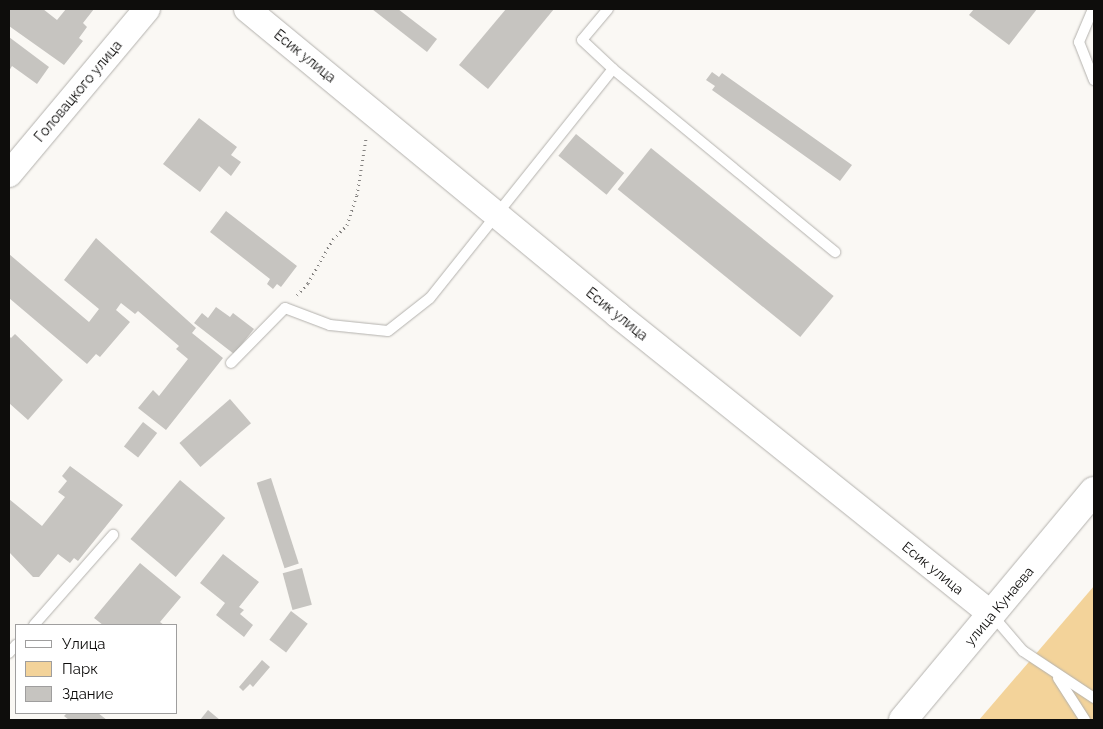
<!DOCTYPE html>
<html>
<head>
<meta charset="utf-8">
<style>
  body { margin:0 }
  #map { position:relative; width:1103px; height:729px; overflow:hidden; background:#faf8f4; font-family:Raleway,sans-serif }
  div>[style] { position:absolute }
  .green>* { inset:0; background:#f3d39a }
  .building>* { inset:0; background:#c6c4c0; transform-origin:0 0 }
  .path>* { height:3px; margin-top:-1.5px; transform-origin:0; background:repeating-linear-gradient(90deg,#858381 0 1px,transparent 0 5px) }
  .roads { filter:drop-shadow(0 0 1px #b3b1ad) drop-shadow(0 0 1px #b3b1ad) }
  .service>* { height:10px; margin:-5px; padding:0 5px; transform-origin:5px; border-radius:5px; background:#fff }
  .tertiary>* { height:26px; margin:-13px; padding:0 13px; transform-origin:13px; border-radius:13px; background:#fff }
  .secondary>* { height:28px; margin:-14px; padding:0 14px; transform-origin:14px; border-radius:14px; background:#fff }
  span { translate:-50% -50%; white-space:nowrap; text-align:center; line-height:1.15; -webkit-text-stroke:4px #fff; paint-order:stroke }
  .street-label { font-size:14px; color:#0e0d0c }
  .frame { position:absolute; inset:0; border:10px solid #0e0d0c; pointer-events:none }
  .legend { position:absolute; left:15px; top:624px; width:162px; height:90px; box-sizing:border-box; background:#fff; border:1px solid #9f9e9e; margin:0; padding:6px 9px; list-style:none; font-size:15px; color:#0e0d0c }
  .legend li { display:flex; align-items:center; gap:10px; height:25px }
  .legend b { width:25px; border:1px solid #9f9e9e }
</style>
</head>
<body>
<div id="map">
  <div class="green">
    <div style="clip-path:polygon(1094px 586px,1094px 720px,979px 720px)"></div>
  </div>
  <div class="building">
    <div style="clip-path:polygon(9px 9px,43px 9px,57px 20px,66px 9px,94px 9px,83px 23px,87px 27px,79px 38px,83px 41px,64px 65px,9px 26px)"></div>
    <div style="clip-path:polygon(372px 9px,398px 9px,437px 39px,427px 52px)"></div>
    <div style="clip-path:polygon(506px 9px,554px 9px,488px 89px,459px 65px)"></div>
    <div style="clip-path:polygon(974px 9px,1037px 9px,1009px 45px,969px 15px)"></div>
    <div style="clip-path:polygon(9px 37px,49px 67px,37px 84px,12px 66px,9px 71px)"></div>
    <div style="clip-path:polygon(712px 72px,719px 77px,722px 73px,852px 165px,840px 181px,712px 90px,715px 86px,706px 80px)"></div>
    <div style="clip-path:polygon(199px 118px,237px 147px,231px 155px,241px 162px,231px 176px,219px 166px,200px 192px,163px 164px)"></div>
    <div style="left:576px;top:134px;width:62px;height:28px;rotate:39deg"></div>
    <div style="left:651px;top:148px;width:235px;height:53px;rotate:39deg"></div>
    <div style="clip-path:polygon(226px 211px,297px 266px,281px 287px,277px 284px,273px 289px,267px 284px,270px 279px,210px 232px)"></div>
    <div style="clip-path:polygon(96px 238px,196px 328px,192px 333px,223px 358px,166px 430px,138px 408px,153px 390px,159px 396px,188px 359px,176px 349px,179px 346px,138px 311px,135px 314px,121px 303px,116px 310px,130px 322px,100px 357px,96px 354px,87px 364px,9px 298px,9px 254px,89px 322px,99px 309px,64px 280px)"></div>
    <div style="clip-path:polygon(216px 307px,230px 317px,233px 313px,254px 329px,234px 354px,194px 323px,202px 313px,208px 318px)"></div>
    <div style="clip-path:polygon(15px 334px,63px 380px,28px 420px,9px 403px,9px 336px,11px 338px)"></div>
    <div style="left:230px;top:399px;width:32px;height:67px;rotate:49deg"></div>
    <div style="left:143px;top:422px;width:18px;height:31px;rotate:38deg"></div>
    <div style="clip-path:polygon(70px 466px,123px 505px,78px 561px,74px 558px,70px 563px,58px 554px,39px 577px,33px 577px,9px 552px,9px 499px,42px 526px,65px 497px,58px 492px,67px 481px,62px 476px)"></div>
    <div style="left:271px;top:478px;width:90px;height:15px;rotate:72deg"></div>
    <div style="left:180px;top:480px;width:59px;height:77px;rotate:40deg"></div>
    <div style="clip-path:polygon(223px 554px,259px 582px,239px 607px,244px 610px,240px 614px,253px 625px,244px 637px,216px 615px,225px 603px,200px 583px)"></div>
    <div style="clip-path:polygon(140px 563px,181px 597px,160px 622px,164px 625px,103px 625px,94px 618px)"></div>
    <div style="left:302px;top:568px;width:38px;height:20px;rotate:75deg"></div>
    <div style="left:291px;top:611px;width:21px;height:36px;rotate:37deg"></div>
    <div style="clip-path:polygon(262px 660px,270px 667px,253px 687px,250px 684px,243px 691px,239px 687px)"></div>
    <div style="clip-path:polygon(208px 710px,220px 720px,200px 720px)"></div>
    <div style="clip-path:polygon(67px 713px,98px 713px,107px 720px,69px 720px,64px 716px)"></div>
  </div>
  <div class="path">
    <div style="left:297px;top:295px;width:16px;rotate:-47deg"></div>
    <div style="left:308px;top:283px;width:51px;rotate:-60.4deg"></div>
    <div style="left:333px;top:239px;width:20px;rotate:-45deg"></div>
    <div style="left:347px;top:225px;width:32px;rotate:-72deg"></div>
    <div style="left:357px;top:195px;width:58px;rotate:-81deg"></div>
  </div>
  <div class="roads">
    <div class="service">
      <div style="left:608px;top:9px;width:40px;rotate:130deg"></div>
      <div style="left:582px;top:40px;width:42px;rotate:43.1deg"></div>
      <div style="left:1093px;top:9px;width:36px;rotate:113deg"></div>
      <div style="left:1079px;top:42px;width:41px;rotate:68.5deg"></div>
      <div style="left:231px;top:363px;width:77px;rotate:-45.5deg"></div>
      <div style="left:285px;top:308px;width:48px;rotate:20.7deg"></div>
      <div style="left:330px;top:325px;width:58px;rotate:5.9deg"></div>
      <div style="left:388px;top:331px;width:53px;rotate:-38.2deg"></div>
      <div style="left:430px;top:298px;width:293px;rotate:-51.4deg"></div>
      <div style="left:613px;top:69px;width:288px;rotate:39.5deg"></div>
      <div style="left:993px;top:616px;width:46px;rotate:49.4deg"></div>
      <div style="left:1023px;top:651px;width:85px;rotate:33.5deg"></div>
      <div style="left:34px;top:625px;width:120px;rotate:-48.7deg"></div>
      <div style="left:9px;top:653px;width:11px;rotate:-49deg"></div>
      <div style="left:1058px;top:678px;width:50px;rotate:57.3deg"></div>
    </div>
    <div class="tertiary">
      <div style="left:247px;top:9px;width:481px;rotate:39.5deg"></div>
      <div style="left:618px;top:315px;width:479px;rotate:38.7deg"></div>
      <div style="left:9px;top:174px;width:215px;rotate:-50.1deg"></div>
    </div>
    <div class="secondary">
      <div style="left:903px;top:720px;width:298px;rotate:-50.2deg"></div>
    </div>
  </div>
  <div class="street-label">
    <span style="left:305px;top:56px;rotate:39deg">Есик улица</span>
    <span style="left:78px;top:91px;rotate:-50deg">Головацкого улица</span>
    <span style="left:617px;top:314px;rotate:39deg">Есик улица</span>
    <span style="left:933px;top:568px;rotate:39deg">Есик улица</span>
    <span style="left:999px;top:606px;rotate:-50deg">улица Кунаева</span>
  </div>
  <div class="frame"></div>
  <ul class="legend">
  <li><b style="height:6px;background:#fff"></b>Улица</li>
  <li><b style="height:14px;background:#f3d39a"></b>Парк</li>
  <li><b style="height:14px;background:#c6c4c0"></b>Здание</li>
  </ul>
</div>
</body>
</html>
